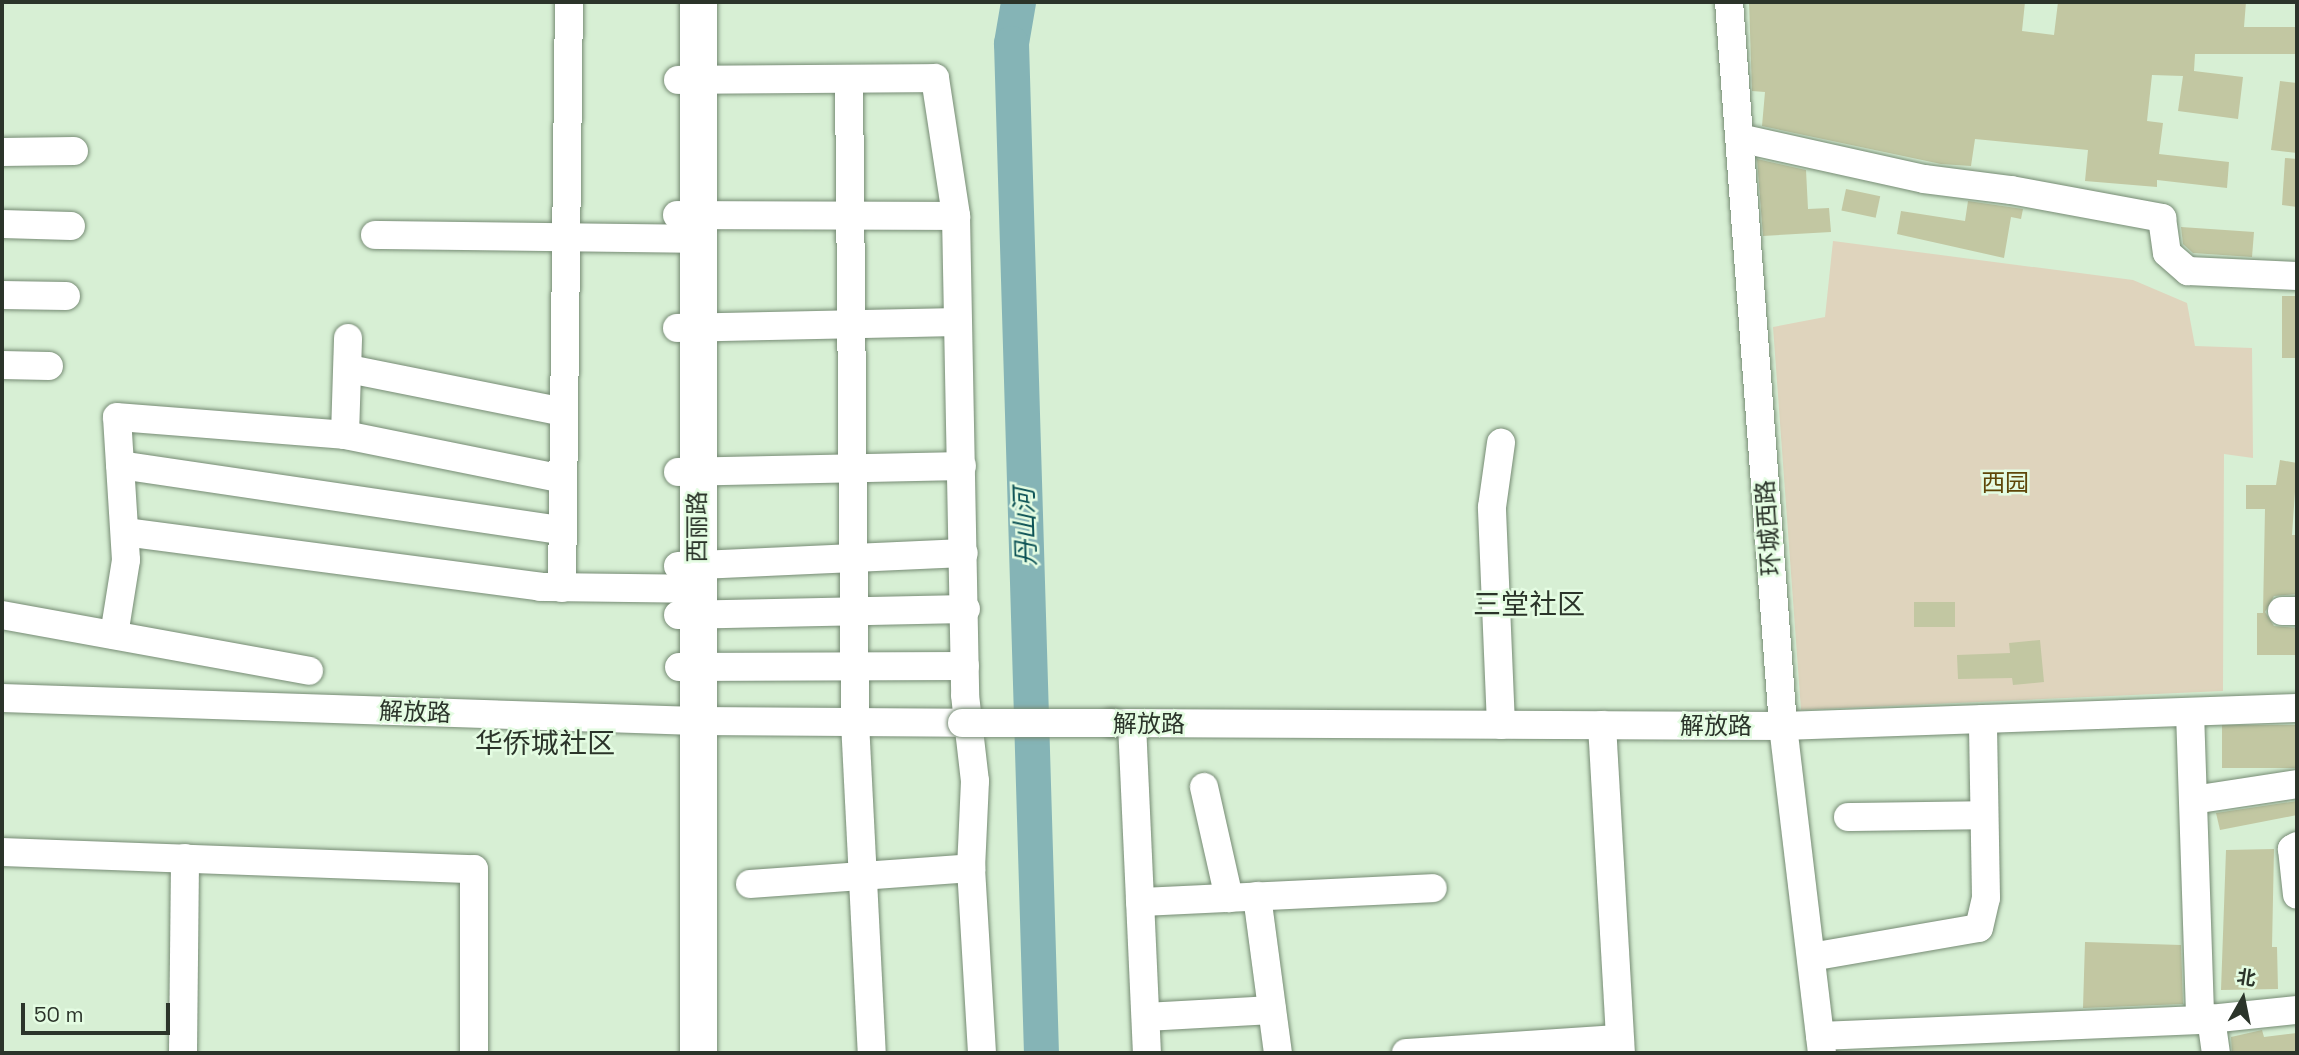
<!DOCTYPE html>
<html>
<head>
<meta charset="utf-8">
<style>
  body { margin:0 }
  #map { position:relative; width:2299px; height:1055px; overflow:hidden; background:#d7efd4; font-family:"Space Grotesk","Noto Sans SC",sans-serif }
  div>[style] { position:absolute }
  .green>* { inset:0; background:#dfd4bd }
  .river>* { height:35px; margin:-17.5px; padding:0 17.5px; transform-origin:17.5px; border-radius:17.5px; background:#85b4b6 }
  .building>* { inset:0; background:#c2c7a2; transform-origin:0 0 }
  .roads { filter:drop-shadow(0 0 2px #768b74) drop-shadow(0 0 2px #768b74) }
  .minor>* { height:28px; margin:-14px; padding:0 14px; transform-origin:14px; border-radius:14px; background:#fff }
  .major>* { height:37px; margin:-18.5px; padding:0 18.5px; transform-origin:18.5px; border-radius:18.5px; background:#fff }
  .bridges { filter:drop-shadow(0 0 2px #768b74) drop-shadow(0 0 2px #768b74) }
  .minor-bridge>* { height:28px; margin:-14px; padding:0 14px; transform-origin:14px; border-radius:14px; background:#fff }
  span { translate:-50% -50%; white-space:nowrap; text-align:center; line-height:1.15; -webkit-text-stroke:5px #e4fce2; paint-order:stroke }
  .park-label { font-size:24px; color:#5e4608 }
  .street-label { font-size:24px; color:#2b342a }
  .water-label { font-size:26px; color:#0c5255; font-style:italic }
  .quarter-label { font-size:28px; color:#2b342a }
  .frame { position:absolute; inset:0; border:4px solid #2b342a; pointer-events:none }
  .north { position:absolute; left:2208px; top:964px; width:70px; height:70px; -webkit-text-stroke:5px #e4fce2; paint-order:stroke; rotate:9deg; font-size:19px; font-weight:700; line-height:28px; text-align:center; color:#2b342a }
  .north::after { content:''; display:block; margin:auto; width:24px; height:32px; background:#2b342a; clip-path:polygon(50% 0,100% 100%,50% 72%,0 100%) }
  .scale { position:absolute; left:21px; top:1003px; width:149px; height:32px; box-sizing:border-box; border:4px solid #2b342a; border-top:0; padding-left:9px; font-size:21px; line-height:24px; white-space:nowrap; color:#2b342a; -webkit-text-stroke:5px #e4fce2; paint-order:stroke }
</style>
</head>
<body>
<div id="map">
  <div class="green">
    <div style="clip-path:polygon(1833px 241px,2133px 280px,2187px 303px,2195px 346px,2252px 348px,2253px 458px,2224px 454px,2223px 691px,1801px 710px,1773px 327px,1825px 317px)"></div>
  </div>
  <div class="river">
    <div style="left:1018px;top:2px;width:42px;rotate:99.7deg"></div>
    <div style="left:1011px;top:43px;width:1010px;rotate:88.3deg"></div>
  </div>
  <div class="building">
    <div style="clip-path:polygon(1749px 2px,2025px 2px,2022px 31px,2054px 35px,2058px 2px,2246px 2px,2244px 27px,2296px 27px,2296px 54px,2195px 54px,2194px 71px,2243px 77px,2238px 119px,2178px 111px,2183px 76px,2152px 75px,2147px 121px,2163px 123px,2159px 154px,2229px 162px,2227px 188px,2157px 180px,2157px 187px,2085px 181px,2088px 150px,1975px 139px,1971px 166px,1941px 164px,1762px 126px,1765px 92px,1752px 91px)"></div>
    <div style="clip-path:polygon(2280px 81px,2297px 83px,2297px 153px,2271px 150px)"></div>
    <div style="clip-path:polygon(2285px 158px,2297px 159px,2297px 207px,2282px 205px)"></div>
    <div style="clip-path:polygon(1757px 159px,1806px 170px,1808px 209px,1829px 208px,1831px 232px,1763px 236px)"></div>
    <div style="left:1846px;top:189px;width:35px;height:22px;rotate:12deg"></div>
    <div style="clip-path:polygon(1968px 201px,2023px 209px,2021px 219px,2011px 217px,2004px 258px,1897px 234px,1901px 211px,1965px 221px)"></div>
    <div style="clip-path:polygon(2181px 227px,2254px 232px,2252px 257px,2193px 253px,2183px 244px)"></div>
    <div style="left:2282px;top:296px;width:15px;height:62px"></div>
    <div style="clip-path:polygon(2280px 460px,2297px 463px,2292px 535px,2297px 535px,2297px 594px,2274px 596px,2265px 612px,2274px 626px,2297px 628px,2297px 655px,2257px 655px,2257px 613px,2263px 613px,2265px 509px,2246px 509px,2246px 485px,2276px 485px)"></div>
    <div style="left:1914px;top:602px;width:41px;height:25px"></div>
    <div style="clip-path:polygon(2040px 640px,2044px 682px,2013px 685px,2012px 678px,1958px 679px,1957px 655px,2010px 653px,2009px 643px)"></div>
    <div style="left:2297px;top:725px;width:43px;height:75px;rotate:90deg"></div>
    <div style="clip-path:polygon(2297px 801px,2297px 815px,2220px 830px,2216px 813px)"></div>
    <div style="clip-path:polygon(2274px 849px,2272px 947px,2277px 947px,2278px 989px,2221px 990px,2226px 850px)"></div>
    <div style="clip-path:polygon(2085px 942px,2181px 945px,2183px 1004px,2083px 1008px)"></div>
    <div style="clip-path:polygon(2262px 1030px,2264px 1037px,2297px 1033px,2297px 1053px,2232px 1053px,2231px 1037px)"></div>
  </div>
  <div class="roads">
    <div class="minor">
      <div style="left:1729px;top:2px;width:726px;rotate:85.73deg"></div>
      <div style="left:1783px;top:726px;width:329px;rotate:83.2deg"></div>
      <div style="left:849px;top:79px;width:643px;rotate:89.47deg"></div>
      <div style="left:855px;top:722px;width:331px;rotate:87.1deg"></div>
      <div style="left:678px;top:80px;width:257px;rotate:-0.4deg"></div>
      <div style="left:935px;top:78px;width:140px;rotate:81.3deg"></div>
      <div style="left:956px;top:216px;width:479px;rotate:88.9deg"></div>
      <div style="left:965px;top:695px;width:87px;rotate:83.4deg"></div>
      <div style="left:975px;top:781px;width:87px;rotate:92.6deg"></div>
      <div style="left:971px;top:868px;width:185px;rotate:86.6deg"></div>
      <div style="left:1739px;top:138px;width:189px;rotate:12.5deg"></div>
      <div style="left:1924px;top:179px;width:88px;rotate:7.2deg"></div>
      <div style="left:2011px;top:190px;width:154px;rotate:10.5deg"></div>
      <div style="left:2162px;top:218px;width:35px;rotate:82deg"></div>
      <div style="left:2167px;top:253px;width:28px;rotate:41deg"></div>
      <div style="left:2188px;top:271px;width:109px;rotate:2.6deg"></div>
      <div style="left:2px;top:152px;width:72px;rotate:-0.8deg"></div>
      <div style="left:677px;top:215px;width:279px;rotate:0.2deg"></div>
      <div style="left:2px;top:224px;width:69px;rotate:1.7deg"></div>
      <div style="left:375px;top:235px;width:320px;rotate:0.7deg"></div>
      <div style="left:2px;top:295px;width:64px;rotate:0.9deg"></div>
      <div style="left:677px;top:328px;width:279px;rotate:-1.2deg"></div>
      <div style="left:2px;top:365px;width:47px;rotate:1.2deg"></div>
      <div style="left:349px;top:369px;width:219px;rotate:11.3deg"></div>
      <div style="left:345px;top:435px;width:222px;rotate:11.4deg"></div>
      <div style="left:120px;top:465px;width:447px;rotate:8.4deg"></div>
      <div style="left:678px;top:472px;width:284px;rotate:-1.2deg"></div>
      <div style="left:125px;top:532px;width:419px;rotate:7.5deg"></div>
      <div style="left:540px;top:587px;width:157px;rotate:0.7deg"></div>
      <div style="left:678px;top:566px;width:286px;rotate:-2.6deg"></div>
      <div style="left:562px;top:588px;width:586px;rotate:-89.32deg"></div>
      <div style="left:2282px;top:611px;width:15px"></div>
      <div style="left:2px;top:615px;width:312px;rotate:10.3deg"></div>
      <div style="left:678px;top:615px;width:288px;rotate:-1.2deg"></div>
      <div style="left:114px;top:635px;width:76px;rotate:-80.9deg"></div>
      <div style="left:126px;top:560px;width:143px;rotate:-93.6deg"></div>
      <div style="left:117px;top:417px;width:229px;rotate:4.5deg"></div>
      <div style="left:345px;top:435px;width:97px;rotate:-88.2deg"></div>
      <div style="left:679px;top:667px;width:286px;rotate:-0.2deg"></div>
      <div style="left:2px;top:698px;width:695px;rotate:1.9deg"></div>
      <div style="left:697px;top:721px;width:265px;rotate:0.4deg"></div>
      <div style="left:2190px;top:712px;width:308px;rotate:88.1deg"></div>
      <div style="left:1112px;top:723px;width:671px;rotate:0.26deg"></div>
      <div style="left:1783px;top:726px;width:514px;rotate:-2.01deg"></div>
      <div style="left:1132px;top:724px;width:329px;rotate:87.4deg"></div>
      <div style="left:1501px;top:725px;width:218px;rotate:-92.4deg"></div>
      <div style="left:1492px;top:507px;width:65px;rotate:-82deg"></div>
      <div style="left:1602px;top:725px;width:329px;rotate:86.7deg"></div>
      <div style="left:1204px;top:787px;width:114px;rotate:77.3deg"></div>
      <div style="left:2193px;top:800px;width:105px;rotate:-8.7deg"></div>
      <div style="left:1848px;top:817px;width:136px;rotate:-0.8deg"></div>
      <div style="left:2297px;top:846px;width:6px;rotate:149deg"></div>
      <div style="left:2292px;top:849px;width:46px;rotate:83.8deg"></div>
      <div style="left:2px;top:852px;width:472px;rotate:2.1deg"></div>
      <div style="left:474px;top:869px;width:184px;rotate:90deg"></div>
      <div style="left:750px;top:884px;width:222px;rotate:-4.1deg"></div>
      <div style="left:1257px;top:896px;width:158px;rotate:82.4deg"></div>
      <div style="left:1140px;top:902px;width:293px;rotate:-2.7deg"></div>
      <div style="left:1811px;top:957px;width:170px;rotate:-9.8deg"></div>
      <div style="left:1979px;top:928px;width:31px;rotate:-77deg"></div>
      <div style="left:1986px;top:898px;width:179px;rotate:-91deg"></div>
      <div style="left:1146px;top:1017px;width:126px;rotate:-3.2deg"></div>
      <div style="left:2211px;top:1018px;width:35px;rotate:82deg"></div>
      <div style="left:1820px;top:1036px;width:380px;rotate:-2.4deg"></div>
      <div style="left:2200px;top:1020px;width:98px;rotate:-5.9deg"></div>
      <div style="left:183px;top:1053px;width:195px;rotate:-89.4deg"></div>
      <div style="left:1406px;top:1053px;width:213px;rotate:-3.8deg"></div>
    </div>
    <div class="major">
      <div style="left:698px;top:2px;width:1051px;rotate:90deg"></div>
    </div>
  </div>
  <div class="bridges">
    <div class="minor-bridge">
      <div style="left:962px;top:723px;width:150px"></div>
    </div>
  </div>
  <div class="park-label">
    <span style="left:2005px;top:483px">西园</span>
  </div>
  <div class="street-label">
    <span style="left:697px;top:527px;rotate:-90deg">西丽路</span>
    <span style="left:1768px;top:528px;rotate:-94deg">环城西路</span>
    <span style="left:415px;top:712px;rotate:2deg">解放路</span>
    <span style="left:1149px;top:724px">解放路</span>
    <span style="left:1716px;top:726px">解放路</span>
  </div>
  <div class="water-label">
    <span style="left:1026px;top:527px;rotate:-92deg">丹山河</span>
  </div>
  <div class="quarter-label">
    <span style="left:1529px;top:604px">三堂社区</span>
    <span style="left:545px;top:743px">华侨城社区</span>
  </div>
  <div class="frame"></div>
  <div class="north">北</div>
  <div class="scale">50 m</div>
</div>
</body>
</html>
